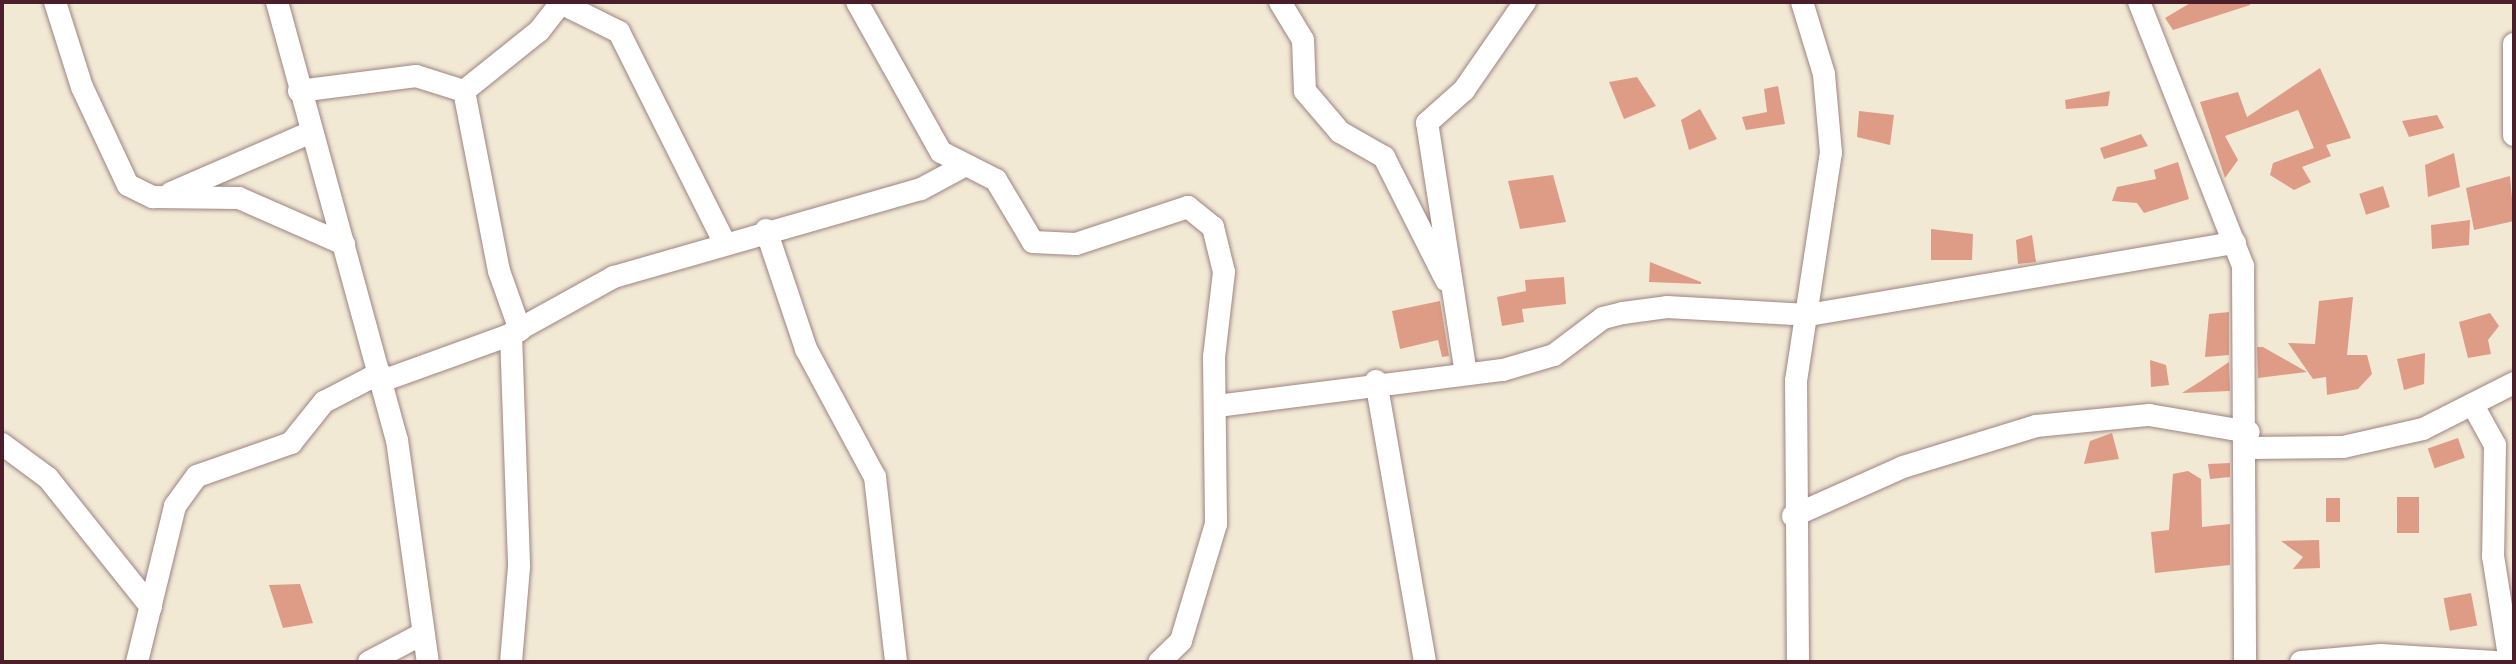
<!DOCTYPE html>
<html>
<head>
<meta charset="utf-8">
<style>
  body { margin:0 }
  #map { position:relative; width:2516px; height:664px; overflow:hidden; background:#f2e9d5; font-family:Sriracha,sans-serif }
  div>[style] { position:absolute }
  .building>* { inset:0; background:#de9b86; transform-origin:0 0 }
  .roads { filter:drop-shadow(0 0 2px #9e8480) drop-shadow(0 0 2px #9e8480) }
  .street>* { height:22px; margin:-11px; padding:0 11px; transform-origin:11px; border-radius:11px; background:#fff }
  span { translate:-50% -50%; white-space:nowrap; text-align:center; line-height:1.15; -webkit-text-stroke:7px #f6f6f2; paint-order:stroke }
  .frame { position:absolute; inset:0; border:4px solid #4a1f2b; pointer-events:none }
</style>
</head>
<body>
<div id="map">
  <div class="building">
    <div style="clip-path:polygon(2192px 2px,2250px 2px,2250px 5px,2173px 30px,2165px 18px)"></div>
    <div style="clip-path:polygon(2320px 68px,2351px 138px,2326px 145px,2331px 156px,2302px 167px,2311px 182px,2294px 190px,2270px 175px,2273px 163px,2314px 148px,2298px 110px,2225px 136px,2238px 160px,2225px 178px,2200px 102px,2238px 92px,2247px 117px)"></div>
    <div style="clip-path:polygon(1637px 77px,1656px 106px,1624px 119px,1609px 82px)"></div>
    <div style="clip-path:polygon(1778px 86px,1785px 124px,1746px 130px,1742px 117px,1767px 112px,1764px 89px)"></div>
    <div style="clip-path:polygon(2110px 91px,2108px 106px,2066px 109px,2065px 100px)"></div>
    <div style="clip-path:polygon(1700px 109px,1717px 139px,1689px 150px,1681px 120px)"></div>
    <div style="clip-path:polygon(1859px 111px,1894px 115px,1890px 145px,1857px 137px)"></div>
    <div style="clip-path:polygon(2437px 115px,2444px 128px,2409px 137px,2402px 121px)"></div>
    <div style="clip-path:polygon(2141px 134px,2148px 146px,2104px 159px,2100px 148px)"></div>
    <div style="clip-path:polygon(2454px 153px,2460px 187px,2428px 197px,2425px 165px)"></div>
    <div style="clip-path:polygon(2178px 162px,2189px 199px,2144px 213px,2137px 203px,2112px 201px,2117px 187px,2156px 179px,2154px 170px)"></div>
    <div style="clip-path:polygon(1553px 175px,1566px 222px,1520px 229px,1508px 181px)"></div>
    <div style="clip-path:polygon(2510px 176px,2514px 221px,2474px 230px,2466px 188px)"></div>
    <div style="left:2383px;top:186px;width:22px;height:25px;rotate:72deg"></div>
    <div style="clip-path:polygon(2470px 220px,2469px 245px,2432px 249px,2431px 225px)"></div>
    <div style="clip-path:polygon(1931px 229px,1973px 234px,1972px 260px,1931px 260px)"></div>
    <div style="clip-path:polygon(2032px 235px,2036px 262px,2018px 264px,2016px 240px)"></div>
    <div style="clip-path:polygon(1650px 262px,1701px 282px,1701px 284px,1649px 282px)"></div>
    <div style="clip-path:polygon(1564px 277px,1566px 304px,1522px 309px,1524px 322px,1502px 326px,1497px 297px,1526px 291px,1525px 280px)"></div>
    <div style="clip-path:polygon(2353px 297px,2347px 355px,2367px 355px,2372px 374px,2358px 389px,2327px 395px,2326px 377px,2313px 379px,2288px 343px,2315px 344px,2319px 301px)"></div>
    <div style="clip-path:polygon(1440px 301px,1449px 356px,1442px 357px,1438px 340px,1400px 349px,1392px 311px)"></div>
    <div style="clip-path:polygon(2229px 312px,2229px 355px,2205px 357px,2209px 314px)"></div>
    <div style="clip-path:polygon(2490px 313px,2499px 326px,2488px 340px,2491px 354px,2468px 358px,2459px 322px)"></div>
    <div style="clip-path:polygon(2257px 347px,2263px 347px,2307px 372px,2258px 378px)"></div>
    <div style="clip-path:polygon(2425px 353px,2424px 384px,2404px 390px,2397px 359px)"></div>
    <div style="clip-path:polygon(2150px 360px,2166px 365px,2169px 385px,2151px 387px)"></div>
    <div style="clip-path:polygon(2229px 362px,2230px 391px,2182px 393px,2201px 381px)"></div>
    <div style="clip-path:polygon(2112px 433px,2119px 459px,2084px 464px,2090px 441px)"></div>
    <div style="left:2458px;top:438px;width:21px;height:32px;rotate:71deg"></div>
    <div style="clip-path:polygon(2230px 463px,2230px 477px,2210px 479px,2208px 464px)"></div>
    <div style="clip-path:polygon(2188px 471px,2201px 479px,2202px 527px,2230px 524px,2230px 565px,2155px 573px,2151px 532px,2169px 530px,2173px 474px)"></div>
    <div style="left:2397px;top:497px;width:22px;height:36px"></div>
    <div style="left:2326px;top:498px;width:14px;height:24px"></div>
    <div style="clip-path:polygon(2319px 540px,2320px 568px,2293px 569px,2303px 557px,2281px 541px)"></div>
    <div style="clip-path:polygon(300px 584px,313px 623px,283px 628px,269px 585px)"></div>
    <div style="left:2471px;top:593px;width:33px;height:28px;rotate:79deg"></div>
  </div>
  <div class="roads">
    <div class="street">
      <div style="left:55px;top:2px;width:89px;rotate:72.4deg"></div>
      <div style="left:82px;top:87px;width:108px;rotate:64.9deg"></div>
      <div style="left:128px;top:185px;width:28px;rotate:26deg"></div>
      <div style="left:153px;top:197px;width:86px;rotate:0.7deg"></div>
      <div style="left:239px;top:198px;width:115px;rotate:23.7deg"></div>
      <div style="left:277px;top:2px;width:454px;rotate:74.7deg"></div>
      <div style="left:397px;top:440px;width:224px;rotate:82.1deg"></div>
      <div style="left:559px;top:2px;width:67px;rotate:26.6deg"></div>
      <div style="left:619px;top:32px;width:237px;rotate:63.4deg"></div>
      <div style="left:857px;top:2px;width:172px;rotate:60.8deg"></div>
      <div style="left:941px;top:152px;width:62px;rotate:27deg"></div>
      <div style="left:996px;top:180px;width:72px;rotate:59.2deg"></div>
      <div style="left:1033px;top:242px;width:43px;rotate:2.7deg"></div>
      <div style="left:1076px;top:244px;width:118px;rotate:-18.3deg"></div>
      <div style="left:1188px;top:207px;width:32px;rotate:39deg"></div>
      <div style="left:1213px;top:227px;width:46px;rotate:76.3deg"></div>
      <div style="left:1224px;top:272px;width:86px;rotate:96.7deg"></div>
      <div style="left:1214px;top:357px;width:167px;rotate:89.3deg"></div>
      <div style="left:1216px;top:524px;width:122px;rotate:106.7deg"></div>
      <div style="left:1181px;top:641px;width:30px;rotate:136deg"></div>
      <div style="left:1280px;top:2px;width:44px;rotate:58.8deg"></div>
      <div style="left:1303px;top:40px;width:51px;rotate:87.8deg"></div>
      <div style="left:1305px;top:91px;width:54px;rotate:49.5deg"></div>
      <div style="left:1340px;top:132px;width:51px;rotate:29.6deg"></div>
      <div style="left:1384px;top:157px;width:138px;rotate:63.2deg"></div>
      <div style="left:2139px;top:2px;width:284px;rotate:68.5deg"></div>
      <div style="left:2243px;top:266px;width:396px;rotate:89.7deg"></div>
      <div style="left:2514px;top:44px;width:91px;rotate:90deg"></div>
      <div style="left:299px;top:91px;width:118px;rotate:-7.3deg"></div>
      <div style="left:416px;top:76px;width:50px;rotate:17.4deg"></div>
      <div style="left:464px;top:91px;width:183px;rotate:79deg"></div>
      <div style="left:499px;top:271px;width:63px;rotate:70.4deg"></div>
      <div style="left:464px;top:91px;width:96px;rotate:-38.7deg"></div>
      <div style="left:539px;top:31px;width:34px;rotate:-52deg"></div>
      <div style="left:171px;top:193px;width:150px;rotate:-23.5deg"></div>
      <div style="left:766px;top:230px;width:126px;rotate:71.4deg"></div>
      <div style="left:806px;top:349px;width:145px;rotate:61.7deg"></div>
      <div style="left:875px;top:477px;width:186px;rotate:83.5deg"></div>
      <div style="left:511px;top:334px;width:233px;rotate:88deg"></div>
      <div style="left:519px;top:567px;width:95px;rotate:94.8deg"></div>
      <div style="left:1466px;top:374px;width:254px;rotate:-98.8deg"></div>
      <div style="left:1427px;top:123px;width:50px;rotate:-41.7deg"></div>
      <div style="left:1464px;top:90px;width:107px;rotate:-55.3deg"></div>
      <div style="left:382px;top:381px;width:133px;rotate:-19.8deg"></div>
      <div style="left:507px;top:336px;width:122px;rotate:-28.9deg"></div>
      <div style="left:614px;top:277px;width:319px;rotate:-16deg"></div>
      <div style="left:921px;top:189px;width:47px;rotate:-28.2deg"></div>
      <div style="left:1376px;top:381px;width:285px;rotate:80.1deg"></div>
      <div style="left:1217px;top:406px;width:288px;rotate:-7.2deg"></div>
      <div style="left:1503px;top:370px;width:53px;rotate:-16.4deg"></div>
      <div style="left:1554px;top:355px;width:61px;rotate:-37.1deg"></div>
      <div style="left:1603px;top:318px;width:21px;rotate:-14deg"></div>
      <div style="left:1623px;top:313px;width:44px;rotate:-7.8deg"></div>
      <div style="left:1667px;top:307px;width:141px;rotate:3.2deg"></div>
      <div style="left:1808px;top:315px;width:433px;rotate:-9.6deg"></div>
      <div style="left:2474px;top:407px;width:43px;rotate:61.1deg"></div>
      <div style="left:2495px;top:445px;width:111px;rotate:91deg"></div>
      <div style="left:2493px;top:556px;width:107px;rotate:80.9deg"></div>
      <div style="left:2px;top:444px;width:57px;rotate:36.5deg"></div>
      <div style="left:48px;top:478px;width:165px;rotate:51.4deg"></div>
      <div style="left:2249px;top:448px;width:94px;rotate:-0.6deg"></div>
      <div style="left:2343px;top:447px;width:82px;rotate:-12.7deg"></div>
      <div style="left:2423px;top:429px;width:102px;rotate:-26.8deg"></div>
      <div style="left:1793px;top:516px;width:120px;rotate:-24deg"></div>
      <div style="left:1903px;top:467px;width:139px;rotate:-17.1deg"></div>
      <div style="left:2036px;top:426px;width:114px;rotate:-5.6deg"></div>
      <div style="left:2149px;top:415px;width:101px;rotate:9.6deg"></div>
      <div style="left:137px;top:662px;width:161px;rotate:-76.3deg"></div>
      <div style="left:175px;top:506px;width:37px;rotate:-54deg"></div>
      <div style="left:197px;top:476px;width:100px;rotate:-19.3deg"></div>
      <div style="left:291px;top:443px;width:53px;rotate:-51.2deg"></div>
      <div style="left:324px;top:402px;width:63px;rotate:-27.4deg"></div>
      <div style="left:369px;top:662px;width:60px;rotate:-27.8deg"></div>
      <div style="left:1798px;top:662px;width:281px;rotate:-90.4deg"></div>
      <div style="left:1796px;top:381px;width:231px;rotate:-81.3deg"></div>
      <div style="left:1831px;top:153px;width:79px;rotate:-95.1deg"></div>
      <div style="left:1824px;top:74px;width:75px;rotate:-107deg"></div>
      <div style="left:2301px;top:662px;width:80px;rotate:-5deg"></div>
      <div style="left:2381px;top:655px;width:114px;rotate:3.5deg"></div>
    </div>
  </div>
  <div class="frame"></div>
</div>
</body>
</html>
